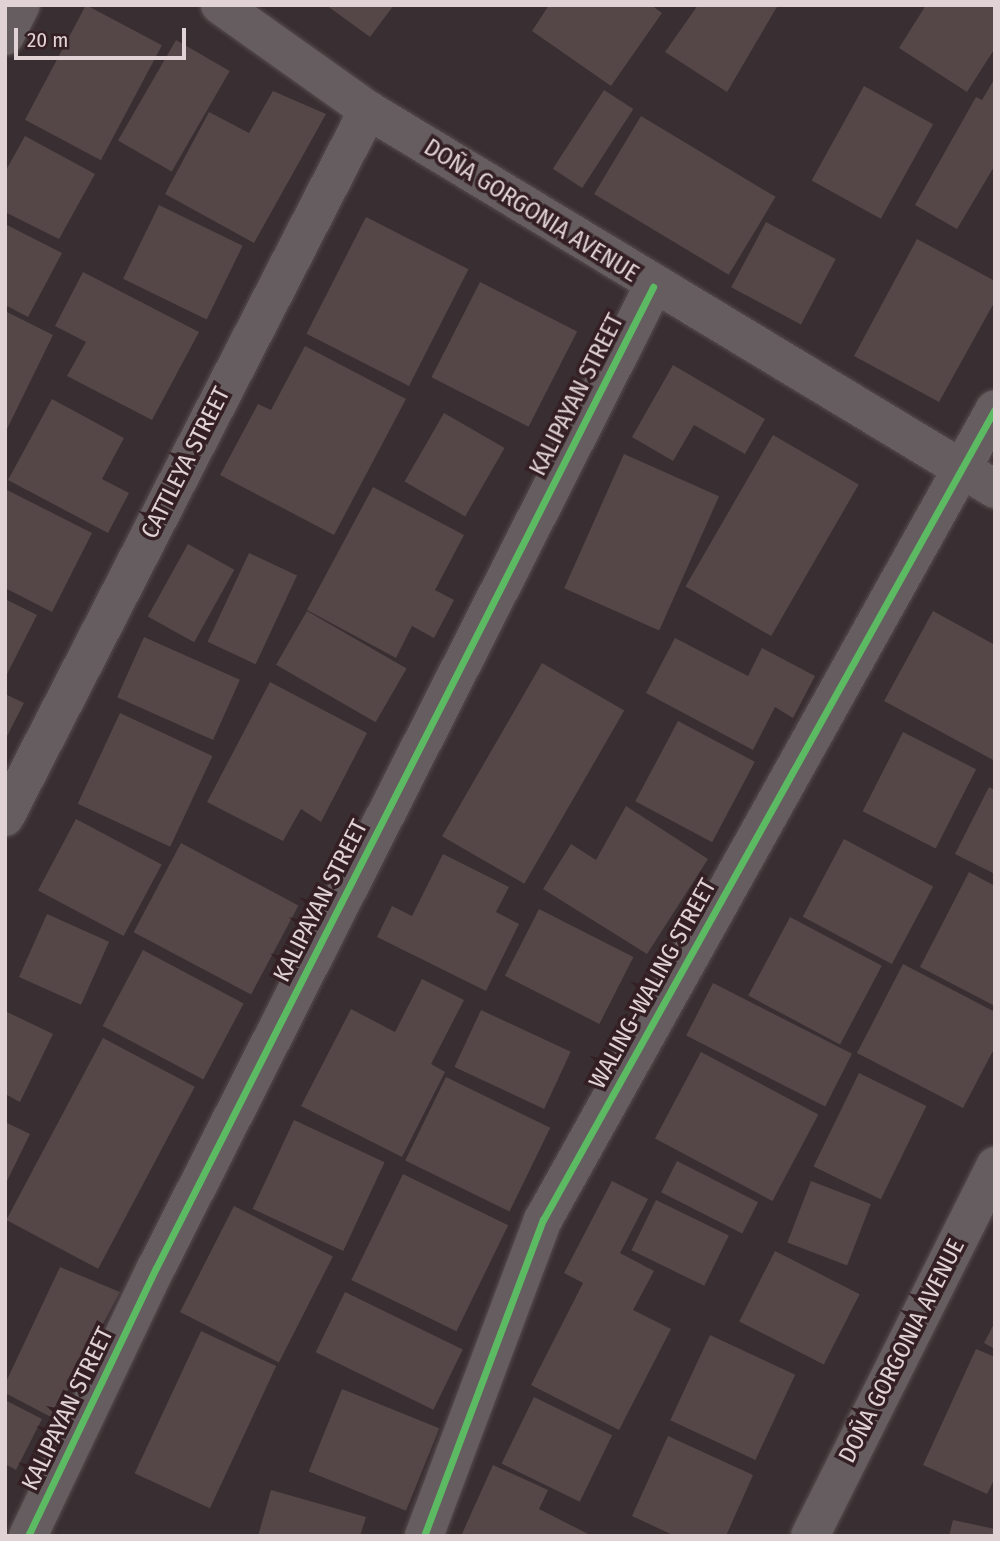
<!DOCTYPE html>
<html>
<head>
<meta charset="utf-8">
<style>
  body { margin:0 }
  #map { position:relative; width:1000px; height:1541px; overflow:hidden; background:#392e31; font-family:"Fira Sans Condensed",sans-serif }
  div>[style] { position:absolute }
  .building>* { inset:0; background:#554748; transform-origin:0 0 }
  .roads { filter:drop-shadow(0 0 2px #564b4e) drop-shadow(0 0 2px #564b4e) }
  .minor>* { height:38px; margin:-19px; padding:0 19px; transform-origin:19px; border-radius:19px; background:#655d5f }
  .cycleway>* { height:7px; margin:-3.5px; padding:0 3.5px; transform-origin:3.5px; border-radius:3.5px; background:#5cba63 }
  span { translate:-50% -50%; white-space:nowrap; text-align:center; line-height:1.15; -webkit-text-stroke:7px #341f25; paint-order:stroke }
  .street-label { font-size:24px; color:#e0d2d5 }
  .frame { position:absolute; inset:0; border:7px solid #e0d2d5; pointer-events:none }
  .scale { position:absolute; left:14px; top:28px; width:172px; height:32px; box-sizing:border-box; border:4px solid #e0d2d5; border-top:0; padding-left:9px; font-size:21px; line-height:24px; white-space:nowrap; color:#e0d2d5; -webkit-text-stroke:5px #341f25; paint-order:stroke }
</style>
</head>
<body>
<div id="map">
  <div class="building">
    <div style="left:86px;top:5px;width:86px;height:130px;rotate:28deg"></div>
    <div style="clip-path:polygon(326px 5px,394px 5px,370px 37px)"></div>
    <div style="clip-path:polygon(549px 5px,651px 5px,662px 13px,611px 86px,532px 31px)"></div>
    <div style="clip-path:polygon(698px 5px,778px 5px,727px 92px,665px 52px)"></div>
    <div style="clip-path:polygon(926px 5px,995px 5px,995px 48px,967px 92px,899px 48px)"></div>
    <div style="left:176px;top:40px;width:62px;height:116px;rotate:30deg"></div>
    <div style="clip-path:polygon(995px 78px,995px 165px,957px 229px,915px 205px,976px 97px,982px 100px)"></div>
    <div style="left:864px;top:86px;width:79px;height:108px;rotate:29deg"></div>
    <div style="left:604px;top:90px;width:35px;height:94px;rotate:33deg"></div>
    <div style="clip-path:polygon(273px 91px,326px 114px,254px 243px,165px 194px,209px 112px,249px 133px)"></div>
    <div style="left:641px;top:116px;width:157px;height:91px;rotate:31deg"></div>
    <div style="clip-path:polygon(25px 136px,95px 174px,59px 239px,5px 212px,5px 172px)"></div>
    <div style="left:159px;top:205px;width:93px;height:82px;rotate:26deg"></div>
    <div style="left:366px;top:217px;width:115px;height:131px;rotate:27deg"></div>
    <div style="left:766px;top:222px;width:79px;height:74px;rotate:28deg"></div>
    <div style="clip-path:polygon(5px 224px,62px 253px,28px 317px,5px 305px)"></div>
    <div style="clip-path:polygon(917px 239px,995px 281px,995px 301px,939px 402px,854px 356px)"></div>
    <div style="clip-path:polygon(83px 272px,199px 332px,152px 420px,67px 376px,86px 342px,55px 326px)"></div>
    <div style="left:480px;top:282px;width:109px;height:107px;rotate:27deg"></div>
    <div style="clip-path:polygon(5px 311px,53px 335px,5px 433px)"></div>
    <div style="clip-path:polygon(305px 346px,406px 399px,334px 535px,220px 475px,258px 404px,271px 410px)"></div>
    <div style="clip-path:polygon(673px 365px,765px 419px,745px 454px,694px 425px,673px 461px,632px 437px)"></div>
    <div style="clip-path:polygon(52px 399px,124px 438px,102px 479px,129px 493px,108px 533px,8px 480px)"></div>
    <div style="left:444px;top:413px;width:70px;height:79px;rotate:30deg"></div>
    <div style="left:773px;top:435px;width:99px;height:175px;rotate:30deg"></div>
    <div style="left:624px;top:454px;width:104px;height:147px;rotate:24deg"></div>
    <div style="clip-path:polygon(373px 487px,464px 535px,435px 590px,454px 600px,434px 638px,412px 626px,396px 658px,307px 610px)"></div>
    <div style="clip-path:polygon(5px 489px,92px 533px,52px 612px,5px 588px)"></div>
    <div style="left:188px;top:544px;width:53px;height:83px;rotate:29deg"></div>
    <div style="left:249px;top:553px;width:53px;height:98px;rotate:25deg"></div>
    <div style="clip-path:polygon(5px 599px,37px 615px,5px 678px)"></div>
    <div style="left:307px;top:611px;width:115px;height:62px;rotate:30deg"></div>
    <div style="clip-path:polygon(933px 611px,995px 645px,995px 761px,884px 701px)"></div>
    <div style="left:144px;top:637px;width:105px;height:66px;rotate:24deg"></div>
    <div style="clip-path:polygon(675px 638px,748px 676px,762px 648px,815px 676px,793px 718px,775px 707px,753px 750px,646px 693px)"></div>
    <div style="left:542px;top:663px;width:95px;height:200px;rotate:30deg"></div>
    <div style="clip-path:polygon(270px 682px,367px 733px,321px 822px,301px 809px,283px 841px,207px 802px)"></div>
    <div style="clip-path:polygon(5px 694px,24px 703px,5px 740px)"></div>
    <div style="left:120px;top:713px;width:102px;height:100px;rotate:25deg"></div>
    <div style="left:678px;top:721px;width:87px;height:91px;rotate:28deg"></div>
    <div style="left:903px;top:732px;width:82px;height:89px;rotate:27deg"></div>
    <div style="clip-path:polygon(989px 787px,995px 790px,995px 874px,955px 854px)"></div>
    <div style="clip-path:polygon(626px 806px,708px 859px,647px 954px,543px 889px,571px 844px,596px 860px)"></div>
    <div style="left:76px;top:819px;width:97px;height:81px;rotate:28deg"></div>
    <div style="left:844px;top:839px;width:101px;height:88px;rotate:28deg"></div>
    <div style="left:181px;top:843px;width:133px;height:101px;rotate:28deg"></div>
    <div style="clip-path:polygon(443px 854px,509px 887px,496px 912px,519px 924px,486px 991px,377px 937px,392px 906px,412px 916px)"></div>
    <div style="clip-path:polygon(969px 872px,995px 886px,995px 1006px,920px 967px)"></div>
    <div style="left:539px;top:909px;width:106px;height:75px;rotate:27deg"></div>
    <div style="left:47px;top:914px;width:68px;height:69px;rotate:24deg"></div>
    <div style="left:790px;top:917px;width:104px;height:89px;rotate:28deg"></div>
    <div style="left:143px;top:950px;width:114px;height:86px;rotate:28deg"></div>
    <div style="clip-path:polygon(903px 964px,995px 1012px,995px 1047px,963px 1108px,857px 1053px)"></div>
    <div style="clip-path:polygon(422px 979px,464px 1000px,431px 1064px,445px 1072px,402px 1157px,301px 1106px,351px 1009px,395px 1032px)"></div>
    <div style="left:713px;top:983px;width:156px;height:59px;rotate:27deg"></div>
    <div style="left:481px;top:1010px;width:99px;height:63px;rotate:25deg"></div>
    <div style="clip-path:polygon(5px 1011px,53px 1034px,20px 1102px,5px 1094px)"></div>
    <div style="left:103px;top:1038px;width:104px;height:206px;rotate:28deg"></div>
    <div style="left:701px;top:1052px;width:133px;height:98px;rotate:28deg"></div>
    <div style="left:859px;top:1073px;width:75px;height:104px;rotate:26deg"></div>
    <div style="left:446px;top:1077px;width:116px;height:93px;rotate:26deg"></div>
    <div style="left:294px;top:1120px;width:100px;height:98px;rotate:25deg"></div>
    <div style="clip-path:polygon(5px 1122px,30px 1134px,5px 1185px)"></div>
    <div style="left:677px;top:1161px;width:91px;height:35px;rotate:27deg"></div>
    <div style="left:403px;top:1174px;width:117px;height:118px;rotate:26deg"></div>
    <div style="clip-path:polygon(612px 1181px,648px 1199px,620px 1253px,654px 1271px,633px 1310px,671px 1329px,619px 1430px,531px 1385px,583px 1283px,564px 1273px)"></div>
    <div style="left:811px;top:1181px;width:64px;height:66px;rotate:21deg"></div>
    <div style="left:656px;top:1200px;width:81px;height:56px;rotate:26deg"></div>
    <div style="left:234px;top:1206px;width:111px;height:119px;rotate:27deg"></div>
    <div style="left:775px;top:1251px;width:95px;height:79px;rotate:27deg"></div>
    <div style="clip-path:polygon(60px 1267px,120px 1292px,53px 1418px,5px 1393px,5px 1384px)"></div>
    <div style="left:345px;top:1292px;width:131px;height:67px;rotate:26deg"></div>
    <div style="clip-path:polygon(995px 1322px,995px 1349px,984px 1343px)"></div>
    <div style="left:201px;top:1331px;width:83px;height:157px;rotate:25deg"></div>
    <div style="left:710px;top:1335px;width:94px;height:94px;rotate:25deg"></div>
    <div style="clip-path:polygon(976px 1349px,995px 1357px,995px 1478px,987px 1494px,923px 1465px)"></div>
    <div style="left:342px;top:1389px;width:105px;height:89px;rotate:22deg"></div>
    <div style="left:534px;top:1397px;width:87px;height:74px;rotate:26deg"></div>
    <div style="clip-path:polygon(5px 1400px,42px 1419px,16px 1470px,5px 1464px)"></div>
    <div style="clip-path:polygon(668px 1436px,753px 1475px,726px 1536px,675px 1536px,632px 1516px)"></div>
    <div style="clip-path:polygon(493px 1465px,548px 1490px,539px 1509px,592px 1536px,461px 1536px)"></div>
    <div style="clip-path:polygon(271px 1490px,366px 1517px,360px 1536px,258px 1536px)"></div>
    <div style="clip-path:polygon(953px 1520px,995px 1529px,995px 1536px,949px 1536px)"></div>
  </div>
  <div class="roads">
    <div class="minor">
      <div style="left:220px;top:5px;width:181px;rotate:35.4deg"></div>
      <div style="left:368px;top:110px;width:733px;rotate:31.15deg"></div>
      <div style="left:5px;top:36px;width:35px;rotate:-63deg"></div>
      <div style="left:5px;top:817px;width:795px;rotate:-62.82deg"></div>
      <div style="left:28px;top:1536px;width:297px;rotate:-64.5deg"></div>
      <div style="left:156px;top:1268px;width:1100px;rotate:-63.13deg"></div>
      <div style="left:424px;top:1536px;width:338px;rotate:-69.4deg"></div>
      <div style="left:543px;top:1220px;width:928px;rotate:-60.87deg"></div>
      <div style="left:810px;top:1536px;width:414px;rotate:-63.4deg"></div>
    </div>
  </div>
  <div class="cycleway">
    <div style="left:28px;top:1536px;width:297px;rotate:-64.5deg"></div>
    <div style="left:156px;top:1268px;width:1100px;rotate:-63.13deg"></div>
    <div style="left:424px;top:1536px;width:338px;rotate:-69.4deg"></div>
    <div style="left:543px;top:1220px;width:928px;rotate:-60.87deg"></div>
  </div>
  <div class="street-label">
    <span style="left:531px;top:211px;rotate:32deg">DOÑA GORGONIA AVENUE</span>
    <span style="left:577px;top:395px;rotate:-63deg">KALIPAYAN STREET</span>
    <span style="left:186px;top:463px;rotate:-63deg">CATTLEYA STREET</span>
    <span style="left:321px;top:901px;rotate:-63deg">KALIPAYAN STREET</span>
    <span style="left:653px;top:984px;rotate:-61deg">WALING-WALING STREET</span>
    <span style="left:902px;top:1351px;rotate:-63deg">DOÑA GORGONIA AVENUE</span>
    <span style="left:68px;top:1409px;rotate:-64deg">KALIPAYAN STREET</span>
  </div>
  <div class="frame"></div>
  <div class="scale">20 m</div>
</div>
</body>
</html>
